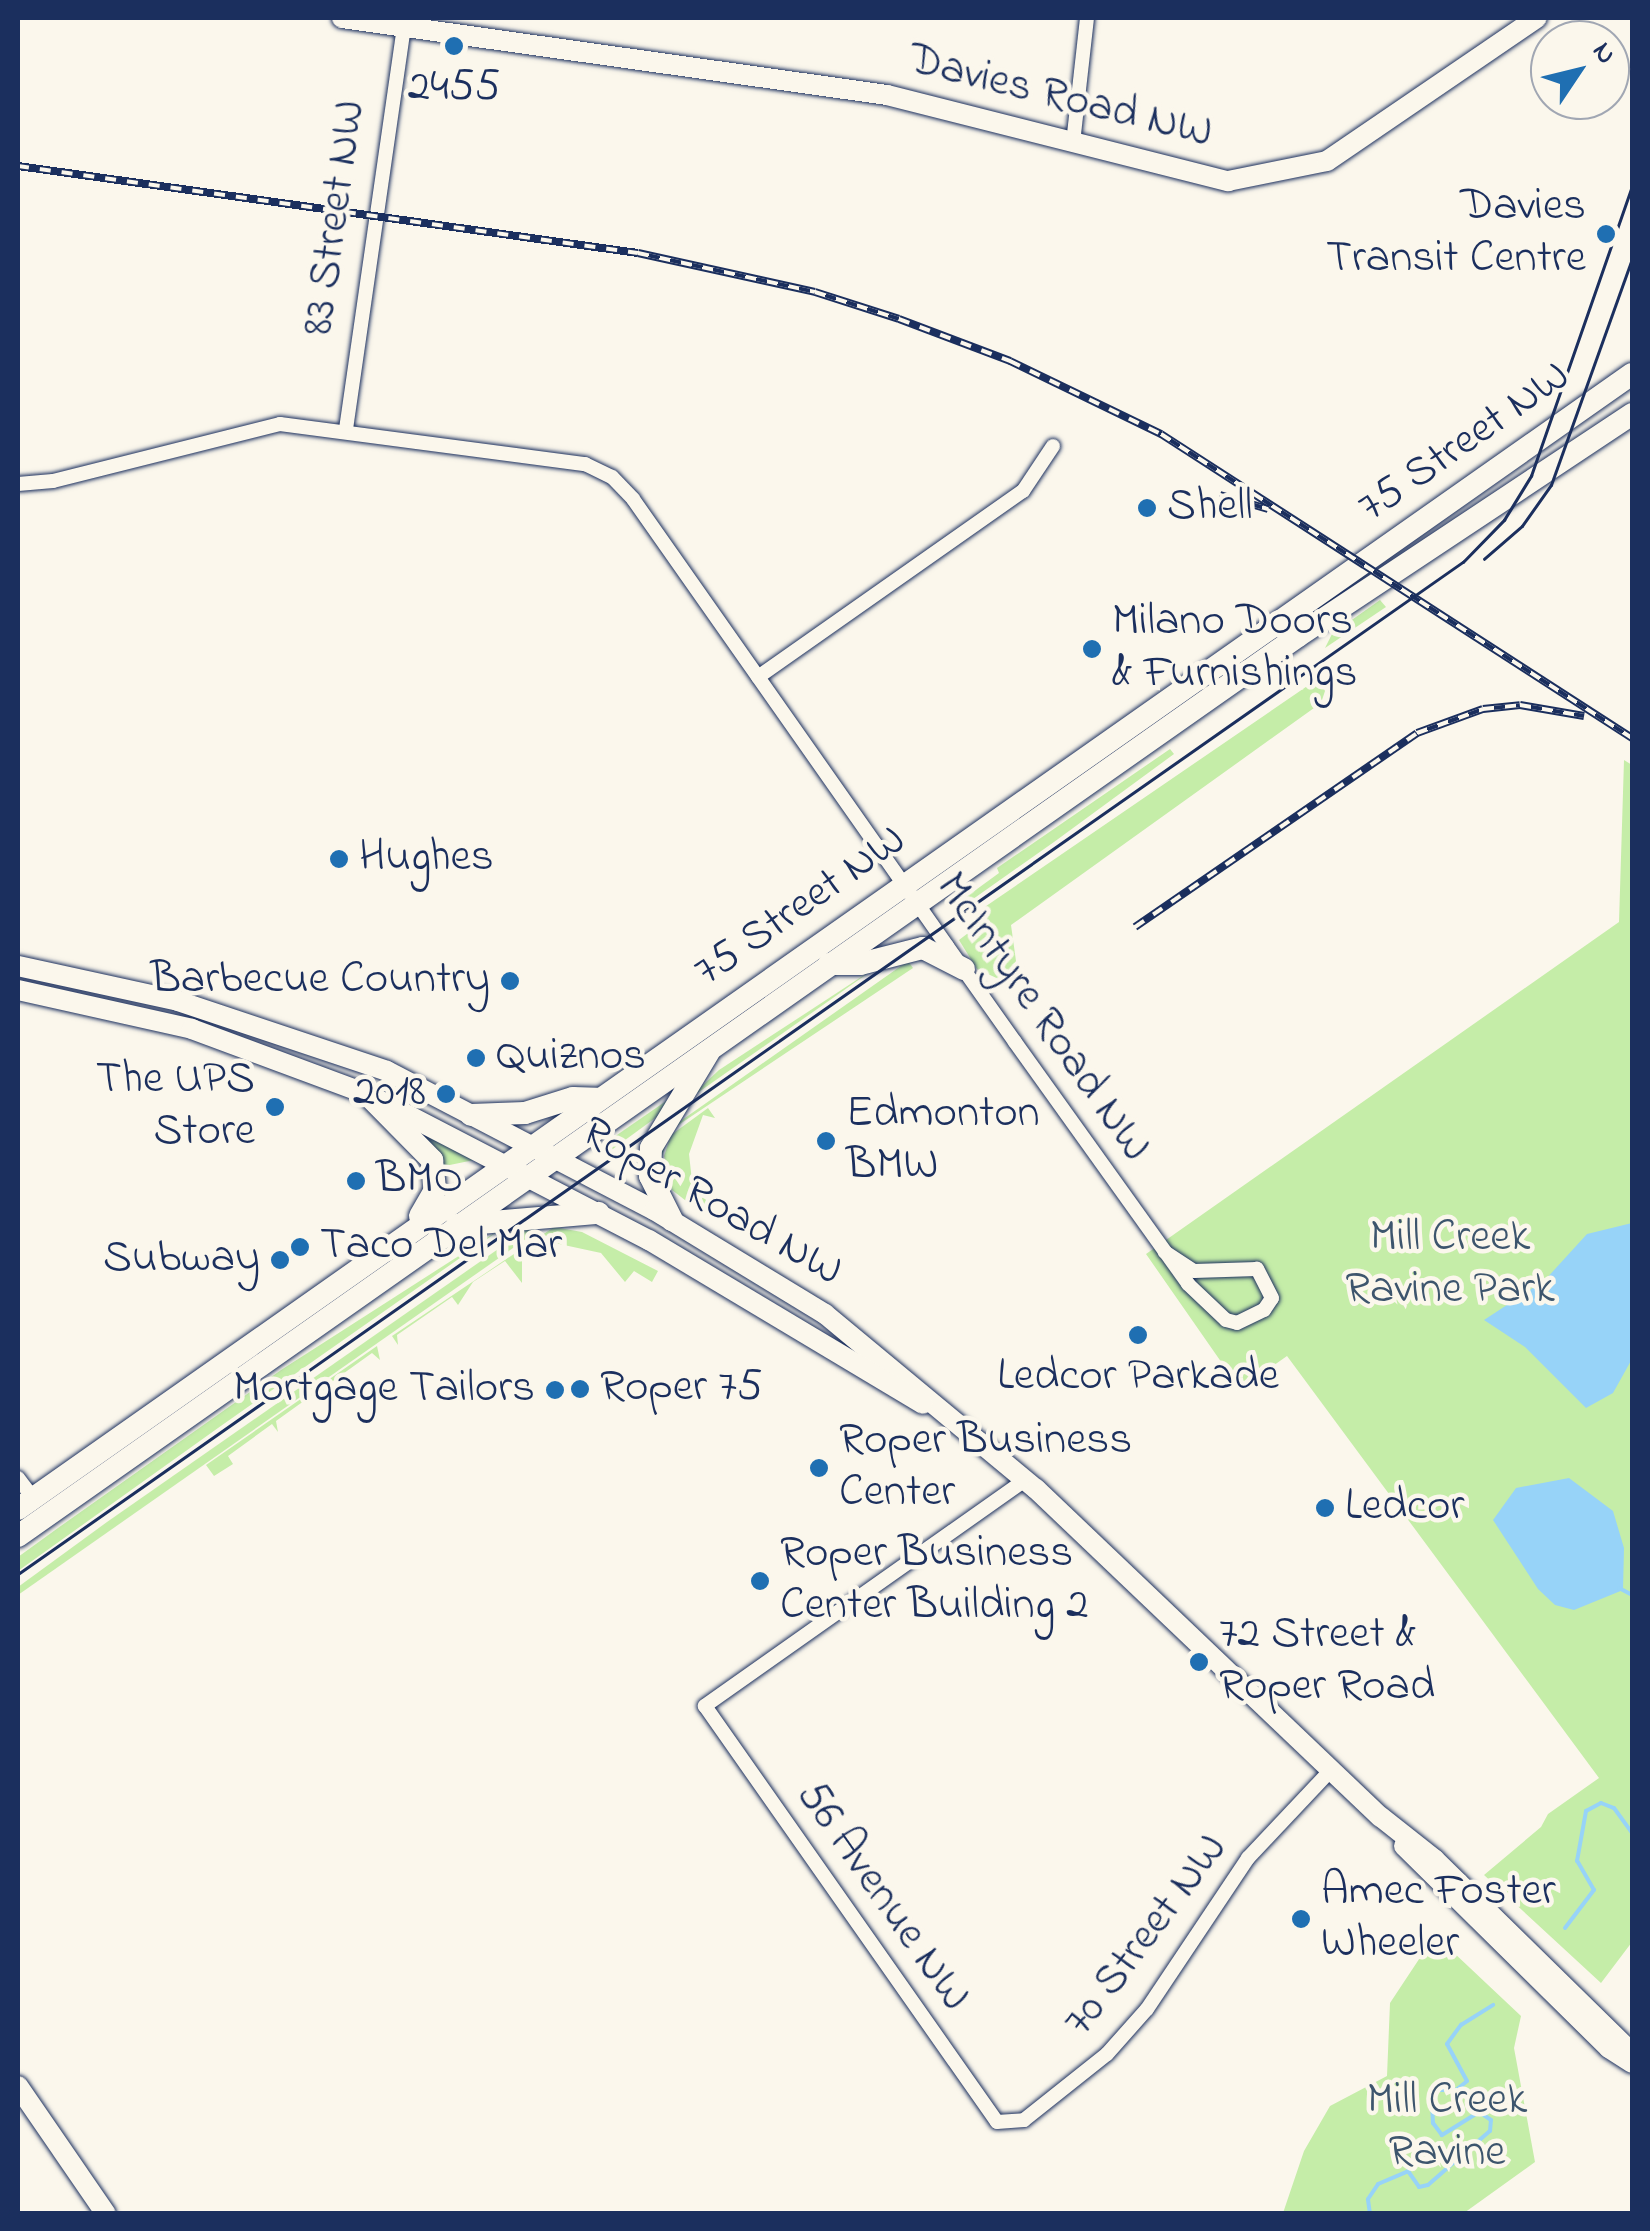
<!DOCTYPE html>
<html>
<head>
<meta charset="utf-8">
<style>
  body { margin:0 }
  #map { position:relative; width:1650px; height:2231px; overflow:hidden; background:#fbf7ec; font-family:"Indie Flower",sans-serif }
  div>[style] { position:absolute }
  .green>* { inset:0; background:#c5eda8 }
  .water>* { inset:0; background:#97d3f8 }
  .stream>* { height:4px; margin:-2px; padding:0 2px; transform-origin:2px; border-radius:2px; background:#97d3f8 }
  .roads { filter:drop-shadow(0 0 2px #1b2f5e) drop-shadow(0 0 2px #1b2f5e) }
  .street>* { height:14px; margin:-7px; padding:0 7px; transform-origin:7px; border-radius:7px; background:#fbf7ec }
  .secondary>* { height:20px; margin:-10px; padding:0 10px; transform-origin:10px; border-radius:10px; background:#fbf7ec }
  .primary>* { height:22px; margin:-11px; padding:0 11px; transform-origin:11px; border-radius:11px; background:#fbf7ec }
  .tram>* { height:2.5px; margin:-1.25px; padding:0 1.25px; transform-origin:1.25px; border-radius:1.25px; background:#1b2f5e }
  .rail>* { height:8px; margin-top:-4px; transform-origin:0; background:repeating-linear-gradient(90deg,#fbf7ec 0 11px,#1b2f5e 0 22px); box-sizing:border-box; border-block:2px solid #1b2f5e }
  .dots>* { width:28px; height:28px; translate:-50% -50%; box-sizing:border-box; border:5px solid #fbf7ec; border-radius:50% }
  span { translate:-50% -50%; white-space:nowrap; text-align:center; line-height:1.15; -webkit-text-stroke:9px #fbf7ec; paint-order:stroke }
  .poi-label { font-size:45px; color:#1b2f5e }
  .right { translate:-100% -50%; text-align:right }
  .left { translate:0 -50%; text-align:left }
  .street-label { font-size:45px; color:#1b2f5e }
  .park-label { font-size:45px; color:#3d556d }
  .frame { position:absolute; inset:0; border:20px solid #1b2f5e; pointer-events:none }
  .north { position:absolute; left:1530px; top:20px; width:100px; height:100px; box-sizing:border-box; background:#fbf7ec; border:2px solid #a1a7b3; border-radius:50%; rotate:55deg; font-size:28px; font-weight:700; line-height:40px; text-align:center; color:#1b2f5e }
  .north::after { content:''; display:block; margin:auto; width:35px; height:45px; background:#1f6fb2; clip-path:polygon(50% 0,100% 100%,50% 72%,0 100%) }
</style>
</head>
<body>
<div id="map">
  <div class="green">
    <div style="clip-path:polygon(1380px 600px,1386px 607px,1325px 648px,1332px 634px)"></div>
    <div style="clip-path:polygon(1319px 678px,1325px 691px,1321px 703px,1011px 925px,1016px 961px,1003px 981px,977px 969px,959px 940px,976px 927px,973px 915px)"></div>
    <div style="clip-path:polygon(1170px 749px,1174px 754px,1054px 842px,966px 904px,962px 900px,999px 873px,997px 868px)"></div>
    <div style="clip-path:polygon(1624px 760px,1632px 765px,1632px 1942px,1601px 1983px,1484px 1875px,1541px 1827px,1548px 1814px,1599px 1778px,1287px 1356px,1240px 1389px,1146px 1254px,1619px 922px)"></div>
    <div style="clip-path:polygon(908px 961px,913px 968px,671px 1130px,661px 1159px,665px 1132px)"></div>
    <div style="clip-path:polygon(881px 964px,823px 1005px,686px 1101px,719px 1070px)"></div>
    <div style="clip-path:polygon(669px 1099px,658px 1116px,606px 1154px,601px 1146px)"></div>
    <div style="clip-path:polygon(708px 1108px,715px 1118px,703px 1115px,689px 1154px,692px 1181px,708px 1187px,701px 1196px,710px 1203px,703px 1214px,672px 1190px,664px 1156px,671px 1135px)"></div>
    <div style="clip-path:polygon(410px 1125px,474px 1160px,440px 1167px)"></div>
    <div style="clip-path:polygon(534px 1224px,536px 1232px,18px 1595px,18px 1587px,107px 1522px)"></div>
    <div style="clip-path:polygon(507px 1225px,218px 1428px,18px 1571px,18px 1557px,58px 1528px,281px 1370px)"></div>
    <div style="clip-path:polygon(554px 1227px,582px 1232px,658px 1271px,652px 1282px,634px 1271px,625px 1282px,601px 1253px,550px 1242px,522px 1259px,522px 1283px,505px 1261px,473px 1282px,458px 1305px,452px 1297px,397px 1335px,398px 1345px,392px 1336px)"></div>
    <div style="clip-path:polygon(377px 1346px,380px 1360px,372px 1353px,326px 1386px,329px 1397px,322px 1388px,276px 1421px,278px 1432px,272px 1424px,228px 1456px,233px 1464px,214px 1476px,206px 1465px)"></div>
    <div style="clip-path:polygon(1435px 1935px,1521px 2016px,1514px 2048px,1535px 2162px,1464px 2213px,1283px 2213px,1304px 2151px,1330px 2106px,1387px 2076px,1390px 2003px)"></div>
  </div>
  <div class="water">
    <div style="clip-path:polygon(1632px 1223px,1632px 1359px,1613px 1393px,1586px 1408px,1525px 1347px,1484px 1320px,1545px 1280px,1587px 1234px)"></div>
    <div style="clip-path:polygon(1569px 1478px,1613px 1511px,1624px 1548px,1623px 1590px,1574px 1610px,1555px 1605px,1538px 1589px,1493px 1520px,1516px 1488px)"></div>
  </div>
  <div class="stream">
    <div style="left:1619px;top:1588px;width:15px;rotate:28deg"></div>
    <div style="left:1565px;top:1928px;width:48px;rotate:-52.7deg"></div>
    <div style="left:1594px;top:1890px;width:34px;rotate:-120deg"></div>
    <div style="left:1577px;top:1861px;width:51px;rotate:-79.8deg"></div>
    <div style="left:1586px;top:1811px;width:17px;rotate:-28deg"></div>
    <div style="left:1601px;top:1803px;width:14px;rotate:21deg"></div>
    <div style="left:1614px;top:1808px;width:31px;rotate:54deg"></div>
    <div style="left:1370px;top:2214px;width:15px;rotate:-98deg"></div>
    <div style="left:1368px;top:2199px;width:18px;rotate:-56deg"></div>
    <div style="left:1378px;top:2184px;width:33px;rotate:-23deg"></div>
    <div style="left:1408px;top:2171px;width:19px;rotate:55deg"></div>
    <div style="left:1419px;top:2187px;width:9px;rotate:-13deg"></div>
    <div style="left:1428px;top:2185px;width:82px;rotate:-41.1deg"></div>
    <div style="left:1490px;top:2131px;width:11px;rotate:-85deg"></div>
    <div style="left:1491px;top:2120px;width:14px;rotate:-146deg"></div>
    <div style="left:1479px;top:2112px;width:44px;rotate:148.1deg"></div>
    <div style="left:1442px;top:2135px;width:15px;rotate:-127deg"></div>
    <div style="left:1433px;top:2123px;width:33px;rotate:-93deg"></div>
    <div style="left:1431px;top:2090px;width:25px"></div>
    <div style="left:1456px;top:2090px;width:14px;rotate:-39deg"></div>
    <div style="left:1467px;top:2081px;width:42px;rotate:-118.4deg"></div>
    <div style="left:1447px;top:2044px;width:24px;rotate:-54deg"></div>
    <div style="left:1461px;top:2025px;width:38px;rotate:-32deg"></div>
  </div>
  <div class="roads">
    <div class="street">
      <div style="left:1073px;top:143px;width:126px;rotate:-83.6deg"></div>
      <div style="left:346px;top:429px;width:407px;rotate:-81.8deg"></div>
      <div style="left:18px;top:484px;width:35px;rotate:-5deg"></div>
      <div style="left:53px;top:481px;width:234px;rotate:-14.1deg"></div>
      <div style="left:280px;top:424px;width:308px;rotate:7.5deg"></div>
      <div style="left:585px;top:464px;width:30px;rotate:26deg"></div>
      <div style="left:612px;top:477px;width:30px;rotate:46deg"></div>
      <div style="left:633px;top:499px;width:546px;rotate:54.91deg"></div>
      <div style="left:947px;top:946px;width:118px;rotate:54.7deg"></div>
      <div style="left:1015px;top:1042px;width:297px;rotate:54.4deg"></div>
      <div style="left:1188px;top:1284px;width:52px;rotate:43.5deg"></div>
      <div style="left:1226px;top:1320px;width:11px;rotate:15deg"></div>
      <div style="left:1237px;top:1323px;width:30px;rotate:-26deg"></div>
      <div style="left:1264px;top:1310px;width:14px;rotate:-56deg"></div>
      <div style="left:1272px;top:1298px;width:33px;rotate:-117deg"></div>
      <div style="left:1257px;top:1269px;width:63px;rotate:178.2deg"></div>
      <div style="left:1194px;top:1271px;width:35px;rotate:-147deg"></div>
      <div style="left:758px;top:677px;width:324px;rotate:-35.1deg"></div>
      <div style="left:1023px;top:491px;width:54px;rotate:-56.3deg"></div>
      <div style="left:18px;top:1478px;width:25px;rotate:53deg"></div>
      <div style="left:1025px;top:1480px;width:392px;rotate:144.8deg"></div>
      <div style="left:705px;top:1706px;width:508px;rotate:54.93deg"></div>
      <div style="left:997px;top:2122px;width:27px;rotate:-4deg"></div>
      <div style="left:1024px;top:2120px;width:106px;rotate:-38.5deg"></div>
      <div style="left:1107px;top:2054px;width:60px;rotate:-48.4deg"></div>
      <div style="left:1147px;top:2009px;width:182px;rotate:-56.2deg"></div>
      <div style="left:1248px;top:1858px;width:121px;rotate:-46.7deg"></div>
    </div>
    <div class="secondary">
      <div style="left:342px;top:18px;width:550px;rotate:8.04deg"></div>
      <div style="left:887px;top:95px;width:352px;rotate:14.2deg"></div>
      <div style="left:1228px;top:181px;width:101px;rotate:-11.4deg"></div>
      <div style="left:1327px;top:161px;width:254px;rotate:-34.3deg"></div>
      <div style="left:18px;top:966px;width:164px;rotate:12.3deg"></div>
      <div style="left:178px;top:1001px;width:220px;rotate:18.5deg"></div>
      <div style="left:387px;top:1071px;width:301px;rotate:27.5deg"></div>
      <div style="left:654px;top:1210px;width:200px;rotate:31.3deg"></div>
      <div style="left:825px;top:1314px;width:274px;rotate:39.7deg"></div>
      <div style="left:1036px;top:1489px;width:476px;rotate:43.6deg"></div>
      <div style="left:1381px;top:1817px;width:68px;rotate:38.4deg"></div>
      <div style="left:1434px;top:1859px;width:277px;rotate:44.4deg"></div>
      <div style="left:18px;top:990px;width:178px;rotate:12.6deg"></div>
      <div style="left:192px;top:1029px;width:187px;rotate:20.4deg"></div>
      <div style="left:367px;top:1094px;width:318px;rotate:27.4deg"></div>
      <div style="left:649px;top:1240px;width:319px;rotate:30.9deg"></div>
      <div style="left:1404px;top:1846px;width:288px;rotate:44.6deg"></div>
      <div style="left:1609px;top:2048px;width:27px;rotate:33deg"></div>
      <div style="left:18px;top:2086px;width:155px;rotate:55.5deg"></div>
    </div>
    <div class="primary">
      <div style="left:829px;top:964px;width:31px"></div>
      <div style="left:860px;top:964px;width:65px;rotate:-14.3deg"></div>
      <div style="left:923px;top:948px;width:46px;rotate:27.1deg"></div>
      <div style="left:367px;top:1094px;width:93px;rotate:45.4deg"></div>
      <div style="left:432px;top:1160px;width:30px;rotate:84deg"></div>
      <div style="left:435px;top:1190px;width:30px;rotate:120deg"></div>
      <div style="left:471px;top:1115px;width:54px;rotate:-2.1deg"></div>
      <div style="left:525px;top:1113px;width:50px;rotate:-17.4deg"></div>
      <div style="left:573px;top:1098px;width:24px;rotate:2deg"></div>
      <div style="left:672px;top:1220px;width:49px;rotate:-116.6deg"></div>
      <div style="left:650px;top:1176px;width:28px;rotate:-88deg"></div>
      <div style="left:651px;top:1148px;width:112px;rotate:-58.9deg"></div>
      <div style="left:457px;top:1225px;width:142px;rotate:-4.9deg"></div>
      <div style="left:18px;top:1509px;width:1973px;rotate:-35.12deg"></div>
      <div style="left:18px;top:1536px;width:1565px;rotate:-35.11deg"></div>
      <div style="left:1298px;top:636px;width:401px;rotate:-33.6deg"></div>
    </div>
  </div>
  <div class="tram">
    <div style="left:1484px;top:559px;width:50px;rotate:-41deg"></div>
    <div style="left:1522px;top:526px;width:50px;rotate:-54.7deg"></div>
    <div style="left:1551px;top:485px;width:240px;rotate:-70.3deg"></div>
    <div style="left:18px;top:1574px;width:1764px;rotate:-35.01deg"></div>
    <div style="left:1463px;top:562px;width:59px;rotate:-45.7deg"></div>
    <div style="left:1504px;top:520px;width:52px;rotate:-58.5deg"></div>
    <div style="left:1531px;top:476px;width:307px;rotate:-70.8deg"></div>
  </div>
  <div class="rail">
    <div style="left:18px;top:166px;width:626px;rotate:7.99deg"></div>
    <div style="left:638px;top:253px;width:181px;rotate:12.4deg"></div>
    <div style="left:815px;top:292px;width:88px;rotate:17.8deg"></div>
    <div style="left:899px;top:319px;width:119px;rotate:20.7deg"></div>
    <div style="left:1010px;top:361px;width:168px;rotate:25.8deg"></div>
    <div style="left:1161px;top:434px;width:561px;rotate:32.84deg"></div>
    <div style="left:1220px;top:495px;width:50px;rotate:16.3deg"></div>
    <div style="left:1135px;top:927px;width:342px;rotate:-34.5deg"></div>
    <div style="left:1417px;top:733px;width:70px;rotate:-20deg"></div>
    <div style="left:1483px;top:709px;width:37px;rotate:-6deg"></div>
    <div style="left:1520px;top:705px;width:65px;rotate:9.8deg"></div>
  </div>
  <div class="dots">
    <div style="left:454px;top:46px;background:#1f6fb2"></div>
    <div style="left:1606px;top:234px;background:#1f6fb2"></div>
    <div style="left:1147px;top:508px;background:#1f6fb2"></div>
    <div style="left:1092px;top:649px;background:#1f6fb2"></div>
    <div style="left:339px;top:859px;background:#1f6fb2"></div>
    <div style="left:510px;top:981px;background:#1f6fb2"></div>
    <div style="left:476px;top:1058px;background:#1f6fb2"></div>
    <div style="left:446px;top:1094px;background:#1f6fb2"></div>
    <div style="left:275px;top:1107px;background:#1f6fb2"></div>
    <div style="left:826px;top:1141px;background:#1f6fb2"></div>
    <div style="left:356px;top:1181px;background:#1f6fb2"></div>
    <div style="left:300px;top:1247px;background:#1f6fb2"></div>
    <div style="left:280px;top:1260px;background:#1f6fb2"></div>
    <div style="left:1138px;top:1335px;background:#1f6fb2"></div>
    <div style="left:580px;top:1389px;background:#1f6fb2"></div>
    <div style="left:555px;top:1390px;background:#1f6fb2"></div>
    <div style="left:819px;top:1468px;background:#1f6fb2"></div>
    <div style="left:1325px;top:1508px;background:#1f6fb2"></div>
    <div style="left:760px;top:1581px;background:#1f6fb2"></div>
    <div style="left:1199px;top:1662px;background:#1f6fb2"></div>
    <div style="left:1301px;top:1919px;background:#1f6fb2"></div>
  </div>
  <div class="poi-label">
    <span style="left:454px;top:89px">2455</span>
    <span class="right" style="left:1586px;top:234px">Davies<br>Transit Centre</span>
    <span class="left" style="left:1167px;top:508px">Shell</span>
    <span class="left" style="left:1112px;top:649px">Milano Doors<br>&amp; Furnishings</span>
    <span class="left" style="left:359px;top:859px">Hughes</span>
    <span class="right" style="left:490px;top:981px">Barbecue Country</span>
    <span class="left" style="left:496px;top:1058px">Quiznos</span>
    <span class="right" style="left:255px;top:1107px">The UPS<br>Store</span>
    <span class="right" style="left:426px;top:1094px">2018</span>
    <span class="left" style="left:846px;top:1141px">Edmonton<br>BMW</span>
    <span class="left" style="left:376px;top:1181px">BMO</span>
    <span class="left" style="left:320px;top:1247px">Taco Del Mar</span>
    <span class="right" style="left:260px;top:1260px">Subway</span>
    <span style="left:1138px;top:1378px">Ledcor Parkade</span>
    <span class="left" style="left:600px;top:1389px">Roper 75</span>
    <span class="right" style="left:535px;top:1390px">Mortgage Tailors</span>
    <span class="left" style="left:839px;top:1468px">Roper Business<br>Center</span>
    <span class="left" style="left:1345px;top:1508px">Ledcor</span>
    <span class="left" style="left:780px;top:1581px">Roper Business<br>Center Building 2</span>
    <span class="left" style="left:1219px;top:1662px">72 Street &amp;<br>Roper Road</span>
    <span class="left" style="left:1321px;top:1919px">Amec Foster<br>Wheeler</span>
  </div>
  <div class="street-label">
    <span style="left:1060px;top:98px;rotate:14deg">Davies Road NW</span>
    <span style="left:336px;top:218px;rotate:-82deg">83 Street NW</span>
    <span style="left:1465px;top:443px;rotate:-35deg">75 Street NW</span>
    <span style="left:801px;top:907px;rotate:-35deg">75 Street NW</span>
    <span style="left:1042px;top:1018px;rotate:55deg">McIntyre Road NW</span>
    <span style="left:711px;top:1203px;rotate:30deg">Roper Road NW</span>
    <span style="left:882px;top:1897px;rotate:55deg">56 Avenue NW</span>
    <span style="left:1147px;top:1936px;rotate:-53deg">70 Street NW</span>
  </div>
  <div class="park-label">
    <span style="left:1450px;top:1265px">Mill Creek<br>Ravine Park</span>
    <span style="left:1447px;top:2128px">Mill Creek<br>Ravine</span>
  </div>
  <div class="frame"></div>
  <div class="north">N</div>
</div>
</body>
</html>
